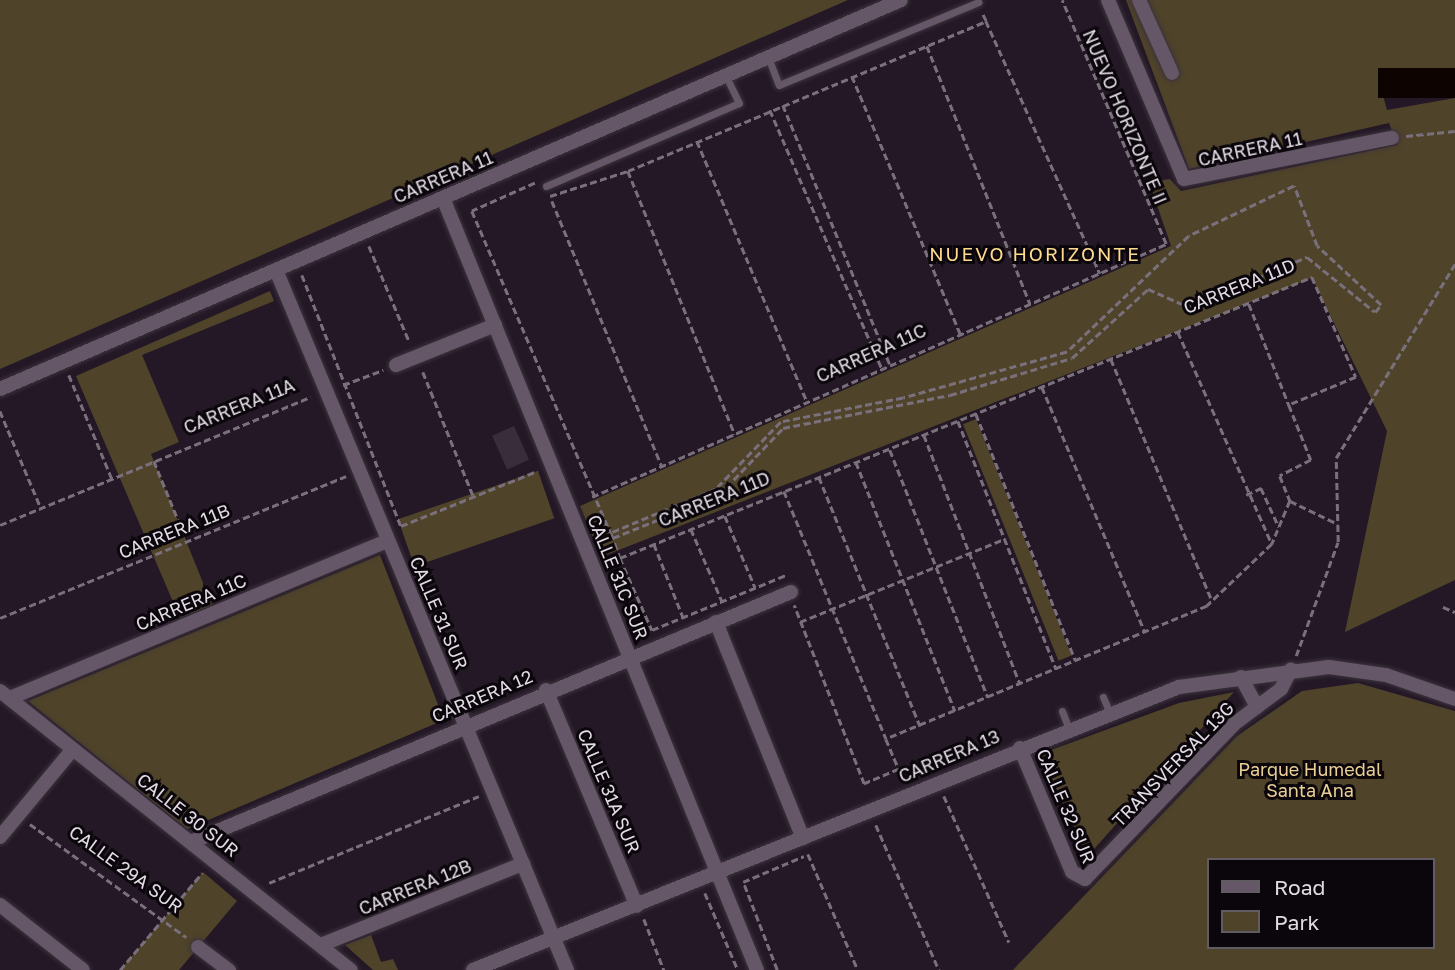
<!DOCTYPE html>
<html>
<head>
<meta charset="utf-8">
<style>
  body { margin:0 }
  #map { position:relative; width:1455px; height:970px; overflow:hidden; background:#241826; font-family:"Golos Text",sans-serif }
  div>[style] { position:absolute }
  .green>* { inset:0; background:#4f432a; transform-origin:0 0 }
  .water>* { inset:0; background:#0d0300; transform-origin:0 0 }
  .building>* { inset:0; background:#392c3b; transform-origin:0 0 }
  .path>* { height:2.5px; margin-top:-1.25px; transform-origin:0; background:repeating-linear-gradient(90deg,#7a707c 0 7px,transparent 0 10.5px) }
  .roads { filter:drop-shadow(0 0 2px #3c333d) drop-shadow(0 0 2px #3c333d) }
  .service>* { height:7px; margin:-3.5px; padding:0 3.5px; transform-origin:3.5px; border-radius:3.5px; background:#655767 }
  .minor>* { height:14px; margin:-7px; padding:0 7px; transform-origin:7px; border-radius:7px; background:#655767 }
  span { translate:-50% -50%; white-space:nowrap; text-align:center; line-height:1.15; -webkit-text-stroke:6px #0a060b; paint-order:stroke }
  .street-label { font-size:18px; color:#e3dbe4 }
  .park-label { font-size:18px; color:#ebd096 }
  .neighbourhood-label { font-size:19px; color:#fdda90; letter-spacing:2px }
  .legend { position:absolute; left:1207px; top:858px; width:228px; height:91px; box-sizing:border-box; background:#0a060b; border:2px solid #615b62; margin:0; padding:9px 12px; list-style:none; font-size:21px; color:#e3dbe4 }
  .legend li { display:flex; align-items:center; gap:14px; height:35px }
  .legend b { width:35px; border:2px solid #615b62 }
</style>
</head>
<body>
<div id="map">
  <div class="green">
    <div style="clip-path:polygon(0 0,848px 0,0 369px)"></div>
    <div style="clip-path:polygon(1126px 0,1455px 0,1455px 68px,1379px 81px,1387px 110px,1455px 98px,1455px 580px,1345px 632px,1387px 431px,1312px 278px,601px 557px,580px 506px,1171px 246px,1149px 182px,1170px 179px,1181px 191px,1397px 145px,1389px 123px,1189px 169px)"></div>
    <div style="clip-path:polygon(270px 291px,274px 301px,142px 355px,179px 442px,151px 454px,212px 605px,180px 618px,76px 376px)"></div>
    <div style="left:976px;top:419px;width:255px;height:14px;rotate:68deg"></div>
    <div style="left:538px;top:471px;width:50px;height:148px;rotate:71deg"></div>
    <div style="clip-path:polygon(380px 555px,444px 720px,187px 829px,28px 701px)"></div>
    <div style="clip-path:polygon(evenodd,1358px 683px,1455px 711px,1455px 970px,1013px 970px,1237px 736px,1302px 691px,1358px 683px,1208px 860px,1432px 860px,1432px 947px,1208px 947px,1208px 860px)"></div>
    <div style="clip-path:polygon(1234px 692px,1087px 857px,1040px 754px,1179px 703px)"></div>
    <div style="clip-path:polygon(203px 872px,237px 901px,179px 970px,120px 970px)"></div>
    <div style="clip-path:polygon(371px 935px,381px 962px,393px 959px,398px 970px,373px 970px,345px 945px)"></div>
  </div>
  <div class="water">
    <div style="left:1455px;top:68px;width:30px;height:77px;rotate:90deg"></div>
  </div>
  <div class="building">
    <div style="left:514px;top:426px;width:37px;height:24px;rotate:66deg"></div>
  </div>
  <div class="path">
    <div style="left:986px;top:21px;width:277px;rotate:65.7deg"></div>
    <div style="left:927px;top:46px;width:277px;rotate:68.2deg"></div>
    <div style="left:852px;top:76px;width:281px;rotate:67.2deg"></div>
    <div style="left:783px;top:105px;width:280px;rotate:67.6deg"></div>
    <div style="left:770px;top:110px;width:282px;rotate:66.6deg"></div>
    <div style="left:1406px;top:136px;width:49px;rotate:-5.8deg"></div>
    <div style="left:697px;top:141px;width:283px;rotate:67.1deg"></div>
    <div style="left:628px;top:171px;width:284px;rotate:67.9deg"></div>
    <div style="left:535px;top:183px;width:69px;rotate:156deg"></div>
    <div style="left:472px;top:211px;width:351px;rotate:66.7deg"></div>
    <div style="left:550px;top:196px;width:82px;rotate:-17.8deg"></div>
    <div style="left:628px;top:171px;width:388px;rotate:-22.7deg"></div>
    <div style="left:986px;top:21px;width:9px;rotate:-117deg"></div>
    <div style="left:552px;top:201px;width:287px;rotate:67.5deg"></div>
    <div style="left:369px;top:246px;width:105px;rotate:67.1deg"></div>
    <div style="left:302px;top:275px;width:270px;rotate:68.5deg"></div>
    <div style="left:401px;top:526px;width:147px;rotate:-22deg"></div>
    <div style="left:1249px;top:304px;width:109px;rotate:68.4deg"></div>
    <div style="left:1178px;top:332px;width:232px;rotate:66.1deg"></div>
    <div style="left:1111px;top:359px;width:262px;rotate:67.3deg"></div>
    <div style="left:423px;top:372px;width:133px;rotate:67.9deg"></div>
    <div style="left:69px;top:375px;width:113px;rotate:67.5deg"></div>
    <div style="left:343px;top:385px;width:43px;rotate:-20.6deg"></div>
    <div style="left:1042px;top:387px;width:266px;rotate:67.2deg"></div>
    <div style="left:0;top:411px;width:105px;rotate:67.1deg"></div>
    <div style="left:976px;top:414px;width:266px;rotate:68deg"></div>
    <div style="left:958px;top:421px;width:267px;rotate:68.4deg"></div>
    <div style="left:924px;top:435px;width:267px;rotate:68.9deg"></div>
    <div style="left:890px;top:450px;width:266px;rotate:68.4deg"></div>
    <div style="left:154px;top:461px;width:84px;rotate:67.7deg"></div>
    <div style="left:856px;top:462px;width:268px;rotate:68.3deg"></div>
    <div style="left:819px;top:477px;width:269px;rotate:67.9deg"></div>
    <div style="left:784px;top:491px;width:268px;rotate:67.6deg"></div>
    <div style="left:1246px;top:495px;width:17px;rotate:-25deg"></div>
    <div style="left:1261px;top:488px;width:43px;rotate:65.2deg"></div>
    <div style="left:592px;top:497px;width:627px;rotate:-23.79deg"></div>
    <div style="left:1166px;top:244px;width:265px;rotate:-113.1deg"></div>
    <div style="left:1290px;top:501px;width:53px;rotate:25.6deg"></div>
    <div style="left:725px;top:516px;width:77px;rotate:67.1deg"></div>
    <div style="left:0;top:525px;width:336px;rotate:-22.4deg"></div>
    <div style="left:691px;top:529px;width:78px;rotate:66.7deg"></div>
    <div style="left:613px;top:538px;width:114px;rotate:-22.1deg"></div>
    <div style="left:719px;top:495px;width:93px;rotate:-46.3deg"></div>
    <div style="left:783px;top:428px;width:170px;rotate:-11.2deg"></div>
    <div style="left:950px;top:395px;width:127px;rotate:-16.9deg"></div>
    <div style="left:1072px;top:358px;width:103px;rotate:-42.2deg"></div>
    <div style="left:1148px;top:289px;width:45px;rotate:23.7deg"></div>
    <div style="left:1189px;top:307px;width:128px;rotate:-23deg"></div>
    <div style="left:1307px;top:257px;width:87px;rotate:39deg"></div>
    <div style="left:1375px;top:312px;width:9px;rotate:-49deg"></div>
    <div style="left:1381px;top:305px;width:87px;rotate:-137.3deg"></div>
    <div style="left:1317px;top:246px;width:64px;rotate:-111deg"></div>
    <div style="left:1294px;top:186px;width:116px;rotate:154.5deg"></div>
    <div style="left:1189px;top:236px;width:168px;rotate:136.4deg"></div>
    <div style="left:1067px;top:352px;width:170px;rotate:164.3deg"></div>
    <div style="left:903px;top:398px;width:124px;rotate:168.9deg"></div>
    <div style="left:781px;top:422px;width:93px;rotate:134.1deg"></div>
    <div style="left:716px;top:489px;width:114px;rotate:157.3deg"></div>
    <div style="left:611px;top:533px;width:27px;rotate:70deg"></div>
    <div style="left:620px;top:558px;width:79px;rotate:66deg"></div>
    <div style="left:652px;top:630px;width:145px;rotate:-22.3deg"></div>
    <div style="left:654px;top:544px;width:79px;rotate:68.3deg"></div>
    <div style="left:620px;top:558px;width:747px;rotate:-22.1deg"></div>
    <div style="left:1312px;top:277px;width:109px;rotate:66.3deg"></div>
    <div style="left:1356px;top:377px;width:73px;rotate:157.3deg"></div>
    <div style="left:1289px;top:405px;width:59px;rotate:68.2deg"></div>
    <div style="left:1311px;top:460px;width:35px;rotate:153deg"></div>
    <div style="left:1280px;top:476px;width:27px;rotate:68deg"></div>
    <div style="left:1290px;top:501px;width:47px;rotate:112.7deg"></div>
    <div style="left:1272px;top:544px;width:90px;rotate:136.4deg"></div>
    <div style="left:1207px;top:606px;width:347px;rotate:157.5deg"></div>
    <div style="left:886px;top:739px;width:33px;rotate:67deg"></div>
    <div style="left:899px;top:769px;width:38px;rotate:157deg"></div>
    <div style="left:864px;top:784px;width:192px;rotate:-111.4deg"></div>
    <div style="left:1443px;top:607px;width:13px;rotate:23deg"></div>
    <div style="left:0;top:618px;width:374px;rotate:-22.3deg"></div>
    <div style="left:800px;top:622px;width:220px;rotate:-22.1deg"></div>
    <div style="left:1296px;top:656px;width:121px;rotate:-69.8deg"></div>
    <div style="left:1338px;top:542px;width:84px;rotate:-91.4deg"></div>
    <div style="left:1336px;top:458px;width:228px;rotate:-58.5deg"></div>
    <div style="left:944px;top:796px;width:160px;rotate:66deg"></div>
    <div style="left:30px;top:824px;width:193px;rotate:35.9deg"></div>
    <div style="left:876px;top:825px;width:158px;rotate:66.5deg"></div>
    <div style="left:808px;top:854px;width:126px;rotate:66.7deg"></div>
    <div style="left:269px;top:883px;width:227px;rotate:-22.5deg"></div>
    <div style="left:705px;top:893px;width:84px;rotate:66.8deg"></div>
    <div style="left:644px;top:919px;width:55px;rotate:68.6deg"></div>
    <div style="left:120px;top:970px;width:127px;rotate:-49.8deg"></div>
    <div style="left:777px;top:970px;width:94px;rotate:-111.1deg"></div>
    <div style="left:743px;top:882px;width:66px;rotate:-23.1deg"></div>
  </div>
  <div class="roads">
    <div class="service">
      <div style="left:768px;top:57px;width:30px;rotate:69deg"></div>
      <div style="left:779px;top:85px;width:216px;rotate:-22.6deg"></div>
      <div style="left:546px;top:186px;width:210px;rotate:-23.3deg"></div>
      <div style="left:739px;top:103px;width:30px;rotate:-116deg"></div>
      <div style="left:1103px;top:697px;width:15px;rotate:67deg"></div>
      <div style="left:1062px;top:711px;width:17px;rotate:69deg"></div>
    </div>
    <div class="minor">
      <div style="left:1108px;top:0;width:194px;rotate:67deg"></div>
      <div style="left:1184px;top:179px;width:212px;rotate:-11.2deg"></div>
      <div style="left:1139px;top:0;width:80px;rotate:65.7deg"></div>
      <div style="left:443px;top:198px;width:833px;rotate:67.87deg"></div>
      <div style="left:276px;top:270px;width:758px;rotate:67.43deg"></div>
      <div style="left:396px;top:365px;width:107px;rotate:-22deg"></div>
      <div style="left:0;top:389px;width:981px;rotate:-23.35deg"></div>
      <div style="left:716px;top:622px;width:233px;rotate:68.1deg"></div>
      <div style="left:1241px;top:677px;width:34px;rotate:62deg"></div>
      <div style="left:546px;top:690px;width:234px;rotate:67.2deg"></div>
      <div style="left:0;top:691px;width:448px;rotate:38.5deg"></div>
      <div style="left:10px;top:698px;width:409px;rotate:-22.6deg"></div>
      <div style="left:1020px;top:748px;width:134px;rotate:67.2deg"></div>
      <div style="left:1072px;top:872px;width:15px;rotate:28deg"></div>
      <div style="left:1085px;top:879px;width:215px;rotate:-46.1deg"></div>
      <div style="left:1234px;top:724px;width:59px;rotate:-36.7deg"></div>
      <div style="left:1281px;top:689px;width:22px;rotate:-63deg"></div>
      <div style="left:0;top:837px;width:114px;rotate:-50.3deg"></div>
      <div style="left:191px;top:842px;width:650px;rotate:-22.62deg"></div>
      <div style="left:0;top:905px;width:105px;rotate:38.1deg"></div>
      <div style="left:321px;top:945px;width:218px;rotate:-21.9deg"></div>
      <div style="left:198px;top:947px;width:39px;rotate:37deg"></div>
      <div style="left:473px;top:970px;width:761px;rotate:-21.84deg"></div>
      <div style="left:1179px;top:687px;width:151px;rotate:-7.6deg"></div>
      <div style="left:1329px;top:667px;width:58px;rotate:8deg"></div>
      <div style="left:1386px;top:675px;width:73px;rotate:19.2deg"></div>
    </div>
  </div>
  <div class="street-label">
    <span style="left:1125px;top:117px;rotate:67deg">NUEVO HORIZONTE II</span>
    <span style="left:1250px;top:149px;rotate:-12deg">CARRERA 11</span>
    <span style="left:443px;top:177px;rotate:-23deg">CARRERA 11</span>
    <span style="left:1239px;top:286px;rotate:-22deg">CARRERA 11D</span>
    <span style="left:871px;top:353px;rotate:-24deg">CARRERA 11C</span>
    <span style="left:239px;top:406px;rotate:-22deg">CARRERA 11A</span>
    <span style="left:714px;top:499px;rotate:-22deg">CARRERA 11D</span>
    <span style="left:174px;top:531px;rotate:-22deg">CARRERA 11B</span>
    <span style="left:618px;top:577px;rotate:68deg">CALLE 31C SUR</span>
    <span style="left:191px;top:602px;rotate:-23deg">CARRERA 11C</span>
    <span style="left:439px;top:613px;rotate:67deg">CALLE 31 SUR</span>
    <span style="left:482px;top:696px;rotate:-23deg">CARRERA 12</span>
    <span style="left:949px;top:756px;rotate:-23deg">CARRERA 13</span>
    <span style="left:1173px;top:764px;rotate:-46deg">TRANSVERSAL 13G</span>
    <span style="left:609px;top:791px;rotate:67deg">CALLE 31A SUR</span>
    <span style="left:1066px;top:806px;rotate:67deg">CALLE 32 SUR</span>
    <span style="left:188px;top:815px;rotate:38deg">CALLE 30 SUR</span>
    <span style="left:126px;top:869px;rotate:36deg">CALLE 29A SUR</span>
    <span style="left:415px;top:887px;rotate:-22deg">CARRERA 12B</span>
  </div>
  <div class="park-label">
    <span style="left:1310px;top:780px">Parque Humedal<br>Santa Ana</span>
  </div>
  <div class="neighbourhood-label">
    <span style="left:1035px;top:254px">NUEVO HORIZONTE</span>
  </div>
  <ul class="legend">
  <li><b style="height:9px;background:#655767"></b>Road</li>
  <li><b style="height:19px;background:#4f432a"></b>Park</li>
  </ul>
</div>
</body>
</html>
